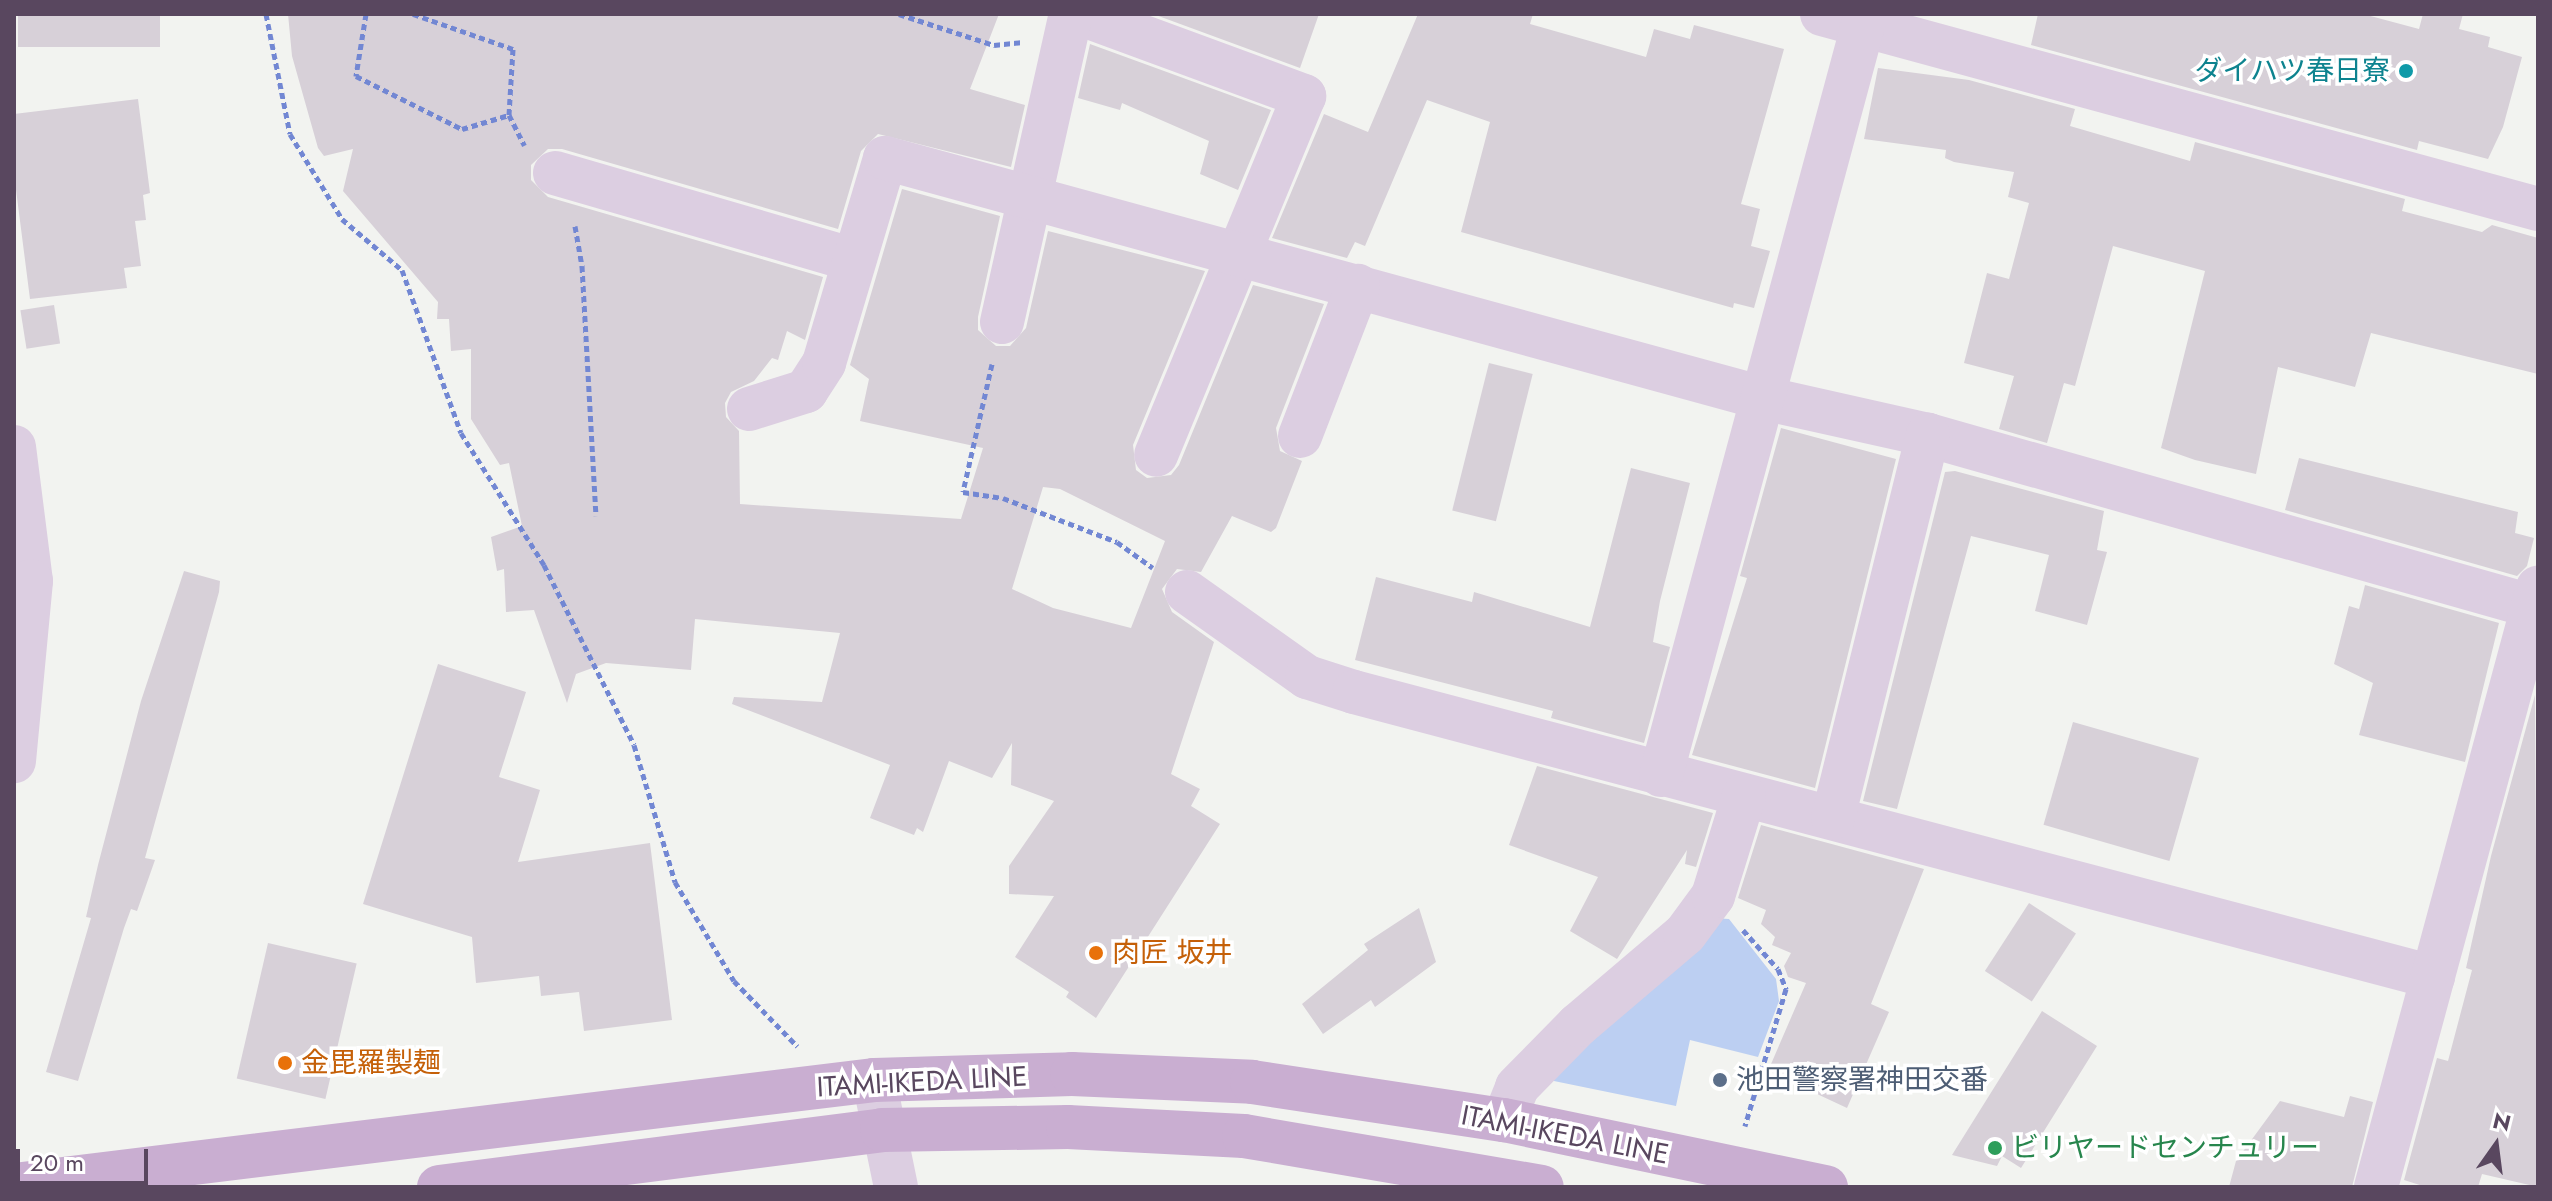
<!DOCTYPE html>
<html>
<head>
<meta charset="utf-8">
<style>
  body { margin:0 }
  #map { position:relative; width:2552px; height:1201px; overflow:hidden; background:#f2f3f0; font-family:Jost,"Noto Sans JP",sans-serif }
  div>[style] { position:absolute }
  .green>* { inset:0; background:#bccff2 }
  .building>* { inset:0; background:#d7d0d8; transform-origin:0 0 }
  .path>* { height:5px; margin-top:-2.5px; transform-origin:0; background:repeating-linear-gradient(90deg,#7287d3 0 6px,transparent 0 10px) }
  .minor>* { height:44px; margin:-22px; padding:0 22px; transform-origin:22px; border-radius:22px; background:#dccee1 }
  .major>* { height:44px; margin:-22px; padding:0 22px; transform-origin:22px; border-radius:22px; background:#c9aed1 }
  .dots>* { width:22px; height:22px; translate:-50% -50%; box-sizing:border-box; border:4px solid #fff; border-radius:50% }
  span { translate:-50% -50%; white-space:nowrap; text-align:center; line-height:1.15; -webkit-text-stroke:7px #fff; paint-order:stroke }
  .culture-label { font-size:28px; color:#0d838f }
  .right { translate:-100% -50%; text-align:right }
  .food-label { font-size:28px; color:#c56008 }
  .left { translate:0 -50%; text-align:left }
  .service-label { font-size:28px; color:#4e5e75 }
  .street-label { font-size:28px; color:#59475f }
  .leisure-label { font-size:28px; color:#27864d }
  .frame { position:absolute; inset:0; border:16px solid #59475f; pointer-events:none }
  .north { position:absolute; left:2456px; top:1105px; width:80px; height:80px; -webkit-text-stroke:6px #fff; paint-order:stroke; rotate:14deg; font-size:22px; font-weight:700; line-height:32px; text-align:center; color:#59475f }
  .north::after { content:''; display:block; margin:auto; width:28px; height:36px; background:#59475f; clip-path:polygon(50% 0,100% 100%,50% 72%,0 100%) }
  .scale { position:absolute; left:16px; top:1149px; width:132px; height:36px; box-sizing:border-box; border:4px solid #59475f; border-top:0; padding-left:10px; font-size:24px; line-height:28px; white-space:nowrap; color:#59475f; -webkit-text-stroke:6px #fff; paint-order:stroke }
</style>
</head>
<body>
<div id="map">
  <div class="green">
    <div style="clip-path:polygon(1713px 918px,1729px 919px,1776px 979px,1779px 1001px,1758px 1057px,1690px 1040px,1676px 1106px,1549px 1080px)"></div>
  </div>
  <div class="building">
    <div style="left:18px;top:14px;width:142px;height:33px"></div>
    <div style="clip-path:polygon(evenodd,288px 14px,999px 14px,970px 89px,1025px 105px,1011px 167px,878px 134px,861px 151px,838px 229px,562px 149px,548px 149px,531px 165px,531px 180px,548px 197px,823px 277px,805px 340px,787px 331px,778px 360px,772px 358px,754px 381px,731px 392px,725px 403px,726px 417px,739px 431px,740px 504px,961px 519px,983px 448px,860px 421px,869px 379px,850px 365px,902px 189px,1000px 216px,978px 317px,978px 330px,996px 346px,1010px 346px,1026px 328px,1048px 231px,1205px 271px,1133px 445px,1136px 470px,1147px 478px,1171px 475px,1179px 465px,1253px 285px,1324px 304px,1276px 428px,1280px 451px,1302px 461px,1276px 528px,1271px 532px,1232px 516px,1201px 572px,1177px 569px,1162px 589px,1172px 612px,1214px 642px,1171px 774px,1200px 789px,1191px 806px,1220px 824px,1096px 1018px,1066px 997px,1069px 992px,1015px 957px,1054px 896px,1009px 894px,1009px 866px,1054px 801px,1011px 785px,1012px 743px,992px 778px,949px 761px,923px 832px,917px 828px,914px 835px,870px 818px,890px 765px,732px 704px,734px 697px,822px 702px,840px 633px,695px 619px,691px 670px,606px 663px,576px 674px,567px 703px,534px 610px,506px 612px,504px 569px,497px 571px,491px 537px,522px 526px,509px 463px,500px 465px,471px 419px,471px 349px,451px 351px,449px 319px,437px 319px,438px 302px,343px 191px,353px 149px,324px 156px,318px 148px,292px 56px,288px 14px,1043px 487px,1060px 489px,1165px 541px,1131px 628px,1053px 608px,1012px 589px,1043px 487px)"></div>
    <div style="clip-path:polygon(1153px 14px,1319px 14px,1300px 68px)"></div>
    <div style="clip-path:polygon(1418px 14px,1533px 14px,1530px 24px,1646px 57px,1654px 29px,1690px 39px,1694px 25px,1784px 49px,1741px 204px,1760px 209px,1751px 246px,1770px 251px,1754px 308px,1734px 303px,1733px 308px,1461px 232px,1490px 122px,1427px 100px,1365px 246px,1355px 242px,1347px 258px,1272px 238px,1324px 114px,1368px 132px)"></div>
    <div style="clip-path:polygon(2038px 14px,2363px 14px,2419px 29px,2423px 14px,2463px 14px,2459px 29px,2490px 37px,2488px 47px,2522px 57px,2503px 127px,2488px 159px,2419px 141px,2417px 150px,2031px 45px)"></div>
    <div style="clip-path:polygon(1090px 44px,1271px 110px,1238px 190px,1200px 174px,1209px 141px,1122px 103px,1120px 110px,1078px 98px)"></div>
    <div style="clip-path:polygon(1878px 68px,1969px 80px,2075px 109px,2070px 126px,2190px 161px,2195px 142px,2405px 199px,2402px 211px,2482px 232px,2492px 225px,2538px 238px,2538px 374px,2371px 333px,2355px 387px,2278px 367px,2256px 474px,2195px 460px,2161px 448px,2205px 271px,2113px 246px,2075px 386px,2064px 383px,2047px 443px,1999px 429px,2014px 376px,1964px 363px,1987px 273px,2009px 279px,2029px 203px,2008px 197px,2014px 172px,1954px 162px,1945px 158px,1946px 150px,1864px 139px)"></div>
    <div style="clip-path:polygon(138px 99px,150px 193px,143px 195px,146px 220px,135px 221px,141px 266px,124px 268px,127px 288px,30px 299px,14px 174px,14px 114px)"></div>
    <div style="left:54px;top:305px;width:39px;height:34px;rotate:81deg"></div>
    <div style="left:1489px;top:363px;width:45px;height:152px;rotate:14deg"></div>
    <div style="clip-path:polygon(1781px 428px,1896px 459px,1815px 788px,1692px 755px,1747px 578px,1740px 576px)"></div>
    <div style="clip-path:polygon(2299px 458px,2518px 512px,2515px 533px,2534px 538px,2527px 566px,2517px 576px,2285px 510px)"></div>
    <div style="clip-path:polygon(1631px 468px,1690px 483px,1660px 601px,1653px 642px,1670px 647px,1644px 743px,1551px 718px,1553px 711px,1355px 660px,1376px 577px,1472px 602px,1474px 592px,1590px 627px)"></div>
    <div style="clip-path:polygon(1955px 471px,2104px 511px,2097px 550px,2107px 552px,2087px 625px,2035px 611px,2049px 555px,1971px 536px,1897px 809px,1863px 801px,1945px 472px)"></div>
    <div style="clip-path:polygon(184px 571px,220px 581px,219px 592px,145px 858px,155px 860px,137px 911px,131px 909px,124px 928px,78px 1081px,46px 1072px,91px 918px,86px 917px,98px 865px,141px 701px)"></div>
    <div style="clip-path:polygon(2365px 585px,2499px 623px,2465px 762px,2359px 735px,2373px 683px,2334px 664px,2349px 606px,2359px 609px)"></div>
    <div style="clip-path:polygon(438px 664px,526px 692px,499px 777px,540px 790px,518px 862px,650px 843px,672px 1020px,584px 1031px,579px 992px,541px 996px,539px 976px,476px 983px,472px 937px,363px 904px)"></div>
    <div style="clip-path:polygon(2535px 695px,2538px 1187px,2482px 1174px,2478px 1187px,2426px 1187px,2404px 1180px,2437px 1058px,2448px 1061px,2472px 970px,2466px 968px,2491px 856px)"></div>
    <div style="left:2073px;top:722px;width:131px;height:107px;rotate:16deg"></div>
    <div style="clip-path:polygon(1537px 766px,1713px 813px,1696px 867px,1685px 864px,1687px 850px,1617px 959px,1570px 931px,1598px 877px,1509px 845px)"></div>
    <div style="clip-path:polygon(1761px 825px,1924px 869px,1871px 1004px,1889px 1012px,1847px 1108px,1768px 1071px,1806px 983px,1788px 977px,1784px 966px,1791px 953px,1772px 945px,1775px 937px,1761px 924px,1766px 910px,1738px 898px)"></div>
    <div style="left:2029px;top:903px;width:56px;height:81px;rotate:33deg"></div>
    <div style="clip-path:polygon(1419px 908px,1436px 962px,1375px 1007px,1371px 1000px,1323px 1034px,1302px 1004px,1368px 950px,1364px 944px)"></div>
    <div style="left:268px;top:943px;width:91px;height:139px;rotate:13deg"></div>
    <div style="clip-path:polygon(2042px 1011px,2097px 1046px,2021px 1168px,2002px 1156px,1997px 1166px,1952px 1155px)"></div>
    <div style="clip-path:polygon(2350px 1096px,2373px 1102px,2352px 1187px,2229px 1187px,2236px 1161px,2280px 1101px,2344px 1117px)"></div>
  </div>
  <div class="path">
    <div style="left:266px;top:14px;width:122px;rotate:78.7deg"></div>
    <div style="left:290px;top:134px;width:100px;rotate:58.5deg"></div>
    <div style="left:342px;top:219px;width:79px;rotate:40.4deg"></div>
    <div style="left:402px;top:270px;width:173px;rotate:70.1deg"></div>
    <div style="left:461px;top:433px;width:156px;rotate:57.8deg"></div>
    <div style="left:544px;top:565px;width:201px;rotate:63.4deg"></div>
    <div style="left:634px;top:745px;width:143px;rotate:73.3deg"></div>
    <div style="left:675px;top:882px;width:115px;rotate:59.2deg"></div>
    <div style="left:734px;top:981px;width:91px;rotate:45.9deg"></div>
    <div style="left:366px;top:14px;width:63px;rotate:99.2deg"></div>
    <div style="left:356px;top:76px;width:119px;rotate:26.6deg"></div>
    <div style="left:462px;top:129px;width:49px;rotate:-16.6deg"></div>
    <div style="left:413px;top:14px;width:106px;rotate:19.3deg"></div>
    <div style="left:513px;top:49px;width:66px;rotate:93.5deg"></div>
    <div style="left:509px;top:115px;width:34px;rotate:63deg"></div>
    <div style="left:899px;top:14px;width:100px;rotate:18.1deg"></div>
    <div style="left:994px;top:45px;width:27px;rotate:-6deg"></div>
    <div style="left:575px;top:226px;width:41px;rotate:80.1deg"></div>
    <div style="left:582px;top:266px;width:250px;rotate:86.8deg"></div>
    <div style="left:992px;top:364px;width:131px;rotate:102.8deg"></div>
    <div style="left:963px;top:492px;width:40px;rotate:8.5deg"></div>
    <div style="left:1003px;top:498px;width:122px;rotate:21.1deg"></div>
    <div style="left:1117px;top:542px;width:44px;rotate:35.8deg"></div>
    <div style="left:1743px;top:930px;width:52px;rotate:48.1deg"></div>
    <div style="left:1778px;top:969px;width:22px;rotate:68deg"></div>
    <div style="left:1786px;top:989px;width:143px;rotate:106.7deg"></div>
  </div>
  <div class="minor">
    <div style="left:1081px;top:14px;width:238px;rotate:20.2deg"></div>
    <div style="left:1304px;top:96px;width:388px;rotate:112.4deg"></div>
    <div style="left:1822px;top:14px;width:742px;rotate:15.23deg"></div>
    <div style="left:555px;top:173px;width:311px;rotate:16.2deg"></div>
    <div style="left:1002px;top:322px;width:316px;rotate:-77.4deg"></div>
    <div style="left:749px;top:409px;width:60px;rotate:-17.5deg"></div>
    <div style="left:806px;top:391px;width:33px;rotate:-57deg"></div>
    <div style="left:824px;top:363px;width:214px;rotate:-73.4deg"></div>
    <div style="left:885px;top:158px;width:910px;rotate:15.29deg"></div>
    <div style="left:1763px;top:398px;width:169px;rotate:12.6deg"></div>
    <div style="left:1928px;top:435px;width:634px;rotate:15.83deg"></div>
    <div style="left:1300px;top:436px;width:161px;rotate:-68.9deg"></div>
    <div style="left:14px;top:447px;width:135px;rotate:82.8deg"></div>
    <div style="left:31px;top:581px;width:181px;rotate:95.4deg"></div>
    <div style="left:1187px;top:592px;width:147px;rotate:35.3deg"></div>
    <div style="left:1307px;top:677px;width:49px;rotate:17.7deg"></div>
    <div style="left:1354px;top:692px;width:1116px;rotate:14.8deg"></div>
    <div style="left:1661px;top:775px;width:788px;rotate:-74.92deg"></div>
    <div style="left:1833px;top:818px;width:395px;rotate:-76.1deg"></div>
    <div style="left:874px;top:1080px;width:109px;rotate:78.4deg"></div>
    <div style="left:1504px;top:1120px;width:35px;rotate:-68deg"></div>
    <div style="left:1517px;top:1087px;width:87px;rotate:-45.5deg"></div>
    <div style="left:1578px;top:1025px;width:140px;rotate:-40.4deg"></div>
    <div style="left:1685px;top:934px;width:47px;rotate:-53.6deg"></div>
    <div style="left:1713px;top:896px;width:105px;rotate:-72.8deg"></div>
    <div style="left:2376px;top:1187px;width:621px;rotate:-74.87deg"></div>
  </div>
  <div class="major">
    <div style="left:14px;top:1185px;width:866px;rotate:-6.96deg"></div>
    <div style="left:874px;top:1080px;width:198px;rotate:-1.7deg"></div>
    <div style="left:1072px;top:1074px;width:180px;rotate:2.5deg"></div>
    <div style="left:1252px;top:1082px;width:255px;rotate:8.6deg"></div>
    <div style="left:1504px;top:1120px;width:329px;rotate:11.8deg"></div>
    <div style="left:439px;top:1187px;width:447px;rotate:-7.3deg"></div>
    <div style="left:882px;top:1130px;width:186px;rotate:-0.9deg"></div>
    <div style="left:1068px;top:1127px;width:176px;rotate:2.9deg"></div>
    <div style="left:1244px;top:1136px;width:302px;rotate:9.7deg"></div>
  </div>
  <div class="dots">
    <div style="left:2406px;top:71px;background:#0f9aa8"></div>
    <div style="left:1096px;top:953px;background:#e8710a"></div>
    <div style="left:285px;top:1063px;background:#e8710a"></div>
    <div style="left:1720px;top:1080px;background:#5c6f8a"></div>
    <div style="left:1995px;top:1148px;background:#2e9e5b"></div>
  </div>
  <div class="culture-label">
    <span class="right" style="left:2390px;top:71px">ダイハツ春日寮</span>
  </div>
  <div class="food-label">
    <span class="left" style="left:1112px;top:953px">肉匠 坂井</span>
    <span class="left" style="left:301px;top:1063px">金毘羅製麺</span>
  </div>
  <div class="service-label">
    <span class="left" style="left:1736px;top:1080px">池田警察署神田交番</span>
  </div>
  <div class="street-label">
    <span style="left:922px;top:1082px;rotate:-3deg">ITAMI-IKEDA LINE</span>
    <span style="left:1565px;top:1135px;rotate:11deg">ITAMI-IKEDA LINE</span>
  </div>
  <div class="leisure-label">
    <span class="left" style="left:2011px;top:1148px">ビリヤードセンチュリー</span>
  </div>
  <div class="frame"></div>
  <div class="north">N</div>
  <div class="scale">20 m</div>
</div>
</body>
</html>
